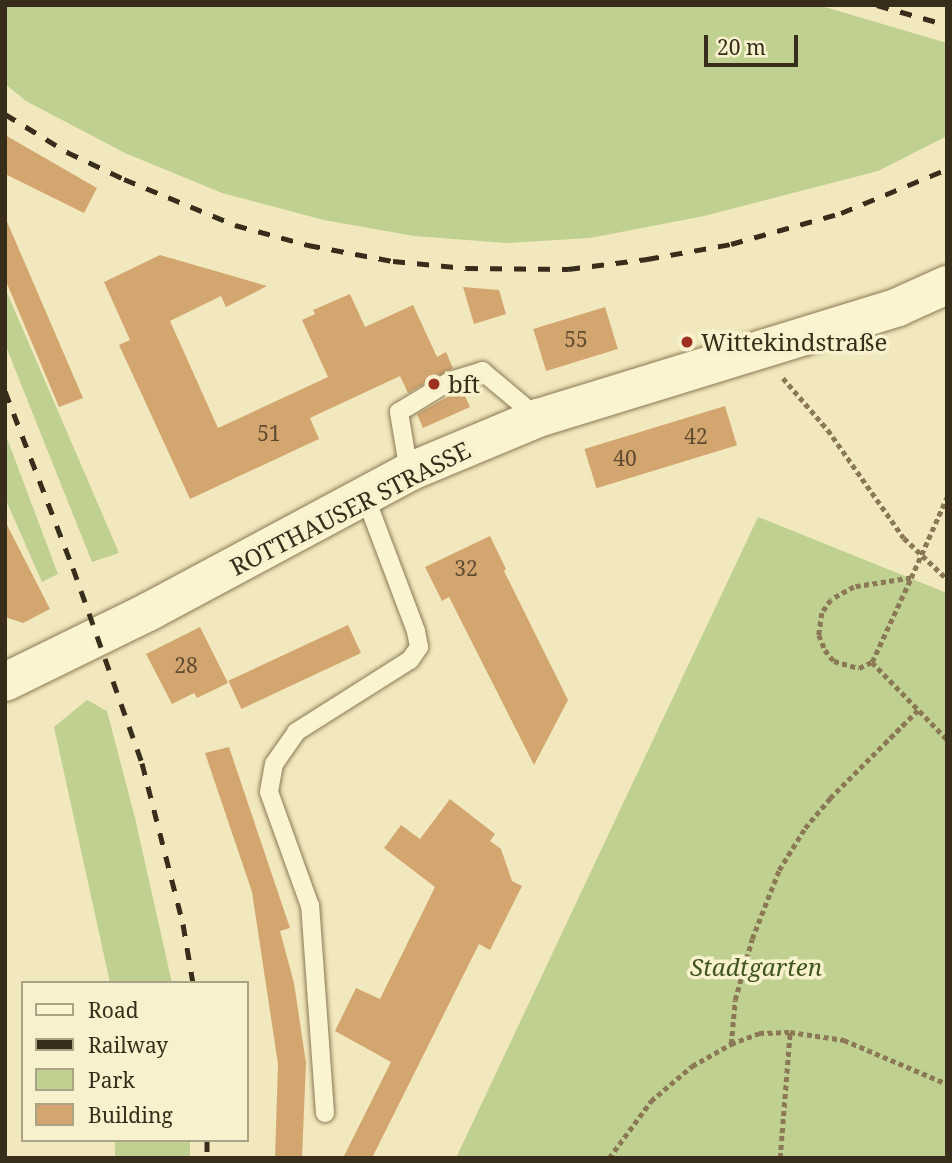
<!DOCTYPE html>
<html>
<head>
<meta charset="utf-8">
<style>
  body { margin:0 }
  #map { position:relative; width:952px; height:1163px; overflow:hidden; background:#f1e9bd; font-family:"Noto Serif",serif }
  div>[style] { position:absolute }
  .green>* { inset:0; background:#c0d090; transform-origin:0 0 }
  .building>* { inset:0; background:#d3a670; transform-origin:0 0 }
  .path>* { height:4.5px; margin-top:-2.25px; transform-origin:0; background:repeating-linear-gradient(90deg,#8b7855 0 5px,transparent 0 8.5px) }
  .roads { filter:drop-shadow(0 0 2px #8b7855) drop-shadow(0 0 2px #8b7855) }
  .service>* { height:18px; margin:-9px; padding:0 9px; transform-origin:9px; border-radius:9px; background:#fbf4d1 }
  .secondary>* { height:38px; margin:-19px; padding:0 19px; transform-origin:19px; border-radius:19px; background:#fbf4d1 }
  .rail>* { height:5px; margin-top:-2.5px; transform-origin:0; background:repeating-linear-gradient(90deg,#382d1b 0 12px,transparent 0 24px) }
  .dots>* { width:19px; height:19px; translate:-50% -50%; box-sizing:border-box; border:4px solid #f8f1cd; border-radius:50% }
  span { translate:-50% -50%; white-space:nowrap; text-align:center; line-height:1.15; -webkit-text-stroke:7px #f8f1cd; paint-order:stroke }
  .number-label { font-size:21px; color:#5f4b30 }
  .number-label span { -webkit-text-stroke-width:0 }
  .poi-label { font-size:24px; color:#382d1b }
  .left { translate:0 -50%; text-align:left }
  .street-label { font-size:24px; color:#382d1b }
  .park-label { font-size:24px; color:#425720; font-style:italic }
  .frame { position:absolute; inset:0; border:7px solid #382d1b; pointer-events:none }
  .legend { position:absolute; left:21px; top:981px; width:228px; height:161px; box-sizing:border-box; background:#f8f1cd; border:2px solid #aba386; margin:0; padding:9px 12px; list-style:none; font-size:21px; color:#382d1b }
  .legend li { display:flex; align-items:center; gap:14px; height:35px }
  .legend b { width:35px; border:2px solid #aba386 }
  .scale { position:absolute; left:704px; top:35px; width:94px; height:32px; box-sizing:border-box; border:4px solid #382d1b; border-top:0; padding-left:9px; font-size:21px; line-height:24px; white-space:nowrap; color:#382d1b; -webkit-text-stroke:5px #f8f1cd; paint-order:stroke }
</style>
</head>
<body>
<div id="map">
  <div class="green">
    <div style="clip-path:polygon(5px 5px,818px 5px,947px 43px,947px 136px,878px 171px,704px 216px,590px 238px,506px 243px,414px 236px,324px 220px,222px 193px,125px 153px,26px 101px,5px 84px)"></div>
    <div style="clip-path:polygon(5px 288px,119px 553px,92px 562px,5px 344px)"></div>
    <div style="clip-path:polygon(5px 433px,58px 574px,42px 582px,5px 498px)"></div>
    <div style="clip-path:polygon(758px 517px,947px 593px,947px 1158px,456px 1158px)"></div>
    <div style="clip-path:polygon(87px 700px,107px 711px,135px 818px,172px 983px,110px 983px,54px 727px)"></div>
    <div style="left:115px;top:1140px;width:75px;height:19px"></div>
  </div>
  <div class="building">
    <div style="clip-path:polygon(5px 135px,97px 188px,84px 213px,5px 174px)"></div>
    <div style="clip-path:polygon(5px 217px,83px 398px,59px 407px,5px 279px)"></div>
    <div style="clip-path:polygon(160px 255px,267px 286px,226px 307px,221px 296px,170px 321px,218px 428px,328px 377px,302px 320px,315px 314px,313px 310px,350px 294px,365px 327px,413px 305px,437px 357px,446px 352px,453px 368px,408px 393px,400px 376px,310px 418px,319px 439px,190px 499px,119px 345px,130px 340px,104px 282px)"></div>
    <div style="clip-path:polygon(463px 287px,499px 290px,506px 314px,474px 324px)"></div>
    <div style="left:605px;top:307px;width:44px;height:75px;rotate:73deg"></div>
    <div style="clip-path:polygon(462px 389px,470px 407px,423px 428px,417px 414px)"></div>
    <div style="left:725px;top:406px;width:41px;height:147px;rotate:73deg"></div>
    <div style="clip-path:polygon(5px 521px,50px 609px,23px 623px,5px 617px)"></div>
    <div style="clip-path:polygon(490px 536px,506px 569px,504px 571px,568px 700px,534px 765px,449px 597px,442px 601px,425px 567px)"></div>
    <div style="left:348px;top:625px;width:31px;height:132px;rotate:65deg"></div>
    <div style="clip-path:polygon(200px 627px,228px 683px,197px 698px,194px 693px,172px 704px,146px 654px)"></div>
    <div style="clip-path:polygon(229px 747px,290px 928px,280px 931px,294px 983px,306px 1063px,302px 1158px,275px 1158px,278px 1064px,252px 892px,205px 753px)"></div>
    <div style="clip-path:polygon(450px 799px,495px 834px,490px 841px,501px 849px,512px 881px,522px 886px,490px 950px,479px 944px,372px 1158px,343px 1158px,391px 1062px,335px 1031px,356px 988px,380px 999px,435px 887px,384px 848px,401px 825px,420px 839px)"></div>
  </div>
  <div class="path">
    <div style="left:783px;top:378px;width:69px;rotate:49.1deg"></div>
    <div style="left:828px;top:430px;width:132px;rotate:54.9deg"></div>
    <div style="left:904px;top:538px;width:59px;rotate:43.6deg"></div>
    <div style="left:911px;top:578px;width:58px;rotate:171deg"></div>
    <div style="left:854px;top:587px;width:26px;rotate:151deg"></div>
    <div style="left:831px;top:600px;width:16px;rotate:125deg"></div>
    <div style="left:822px;top:613px;width:22px;rotate:98deg"></div>
    <div style="left:819px;top:635px;width:16px;rotate:68deg"></div>
    <div style="left:825px;top:650px;width:14px;rotate:51deg"></div>
    <div style="left:834px;top:661px;width:26px;rotate:16deg"></div>
    <div style="left:859px;top:668px;width:14px;rotate:-25deg"></div>
    <div style="left:872px;top:662px;width:93px;rotate:-65.1deg"></div>
    <div style="left:911px;top:578px;width:89px;rotate:-66deg"></div>
    <div style="left:872px;top:662px;width:107px;rotate:45.8deg"></div>
    <div style="left:731px;top:1044px;width:44px;rotate:-84.8deg"></div>
    <div style="left:735px;top:1000px;width:63px;rotate:-74.4deg"></div>
    <div style="left:752px;top:939px;width:74px;rotate:-68.6deg"></div>
    <div style="left:779px;top:870px;width:49px;rotate:-58.2deg"></div>
    <div style="left:805px;top:828px;width:39px;rotate:-50deg"></div>
    <div style="left:830px;top:798px;width:124px;rotate:-45deg"></div>
    <div style="left:609px;top:1158px;width:71px;rotate:-53.6deg"></div>
    <div style="left:651px;top:1101px;width:54px;rotate:-40.5deg"></div>
    <div style="left:692px;top:1066px;width:45px;rotate:-29.4deg"></div>
    <div style="left:731px;top:1044px;width:30px;rotate:-21deg"></div>
    <div style="left:759px;top:1033px;width:31px;rotate:-2deg"></div>
    <div style="left:790px;top:1032px;width:55px;rotate:8.4deg"></div>
    <div style="left:844px;top:1040px;width:112px;rotate:23.1deg"></div>
    <div style="left:780px;top:1158px;width:126px;rotate:-85.5deg"></div>
  </div>
  <div class="roads">
    <div class="service">
      <div style="left:409px;top:472px;width:61px;rotate:-99.5deg"></div>
      <div style="left:399px;top:412px;width:60px;rotate:-31.3deg"></div>
      <div style="left:450px;top:381px;width:34px;rotate:-17deg"></div>
      <div style="left:482px;top:371px;width:73px;rotate:40deg"></div>
      <div style="left:325px;top:1113px;width:208px;rotate:-94.1deg"></div>
      <div style="left:310px;top:906px;width:121px;rotate:-109.8deg"></div>
      <div style="left:269px;top:792px;width:28px;rotate:-80deg"></div>
      <div style="left:274px;top:764px;width:39px;rotate:-55deg"></div>
      <div style="left:296px;top:732px;width:135px;rotate:-32.3deg"></div>
      <div style="left:410px;top:660px;width:16px;rotate:-55deg"></div>
      <div style="left:419px;top:647px;width:16px;rotate:-101deg"></div>
      <div style="left:416px;top:631px;width:144px;rotate:-110.7deg"></div>
    </div>
    <div class="secondary">
      <div style="left:5px;top:682px;width:159px;rotate:-26.1deg"></div>
      <div style="left:148px;top:612px;width:296px;rotate:-28.2deg"></div>
      <div style="left:409px;top:472px;width:140px;rotate:-22.7deg"></div>
      <div style="left:538px;top:418px;width:377px;rotate:-17.1deg"></div>
      <div style="left:898px;top:307px;width:54px;rotate:-24.2deg"></div>
    </div>
  </div>
  <div class="rail">
    <div style="left:877px;top:5px;width:73px;rotate:15.9deg"></div>
    <div style="left:5px;top:114px;width:73px;rotate:31.5deg"></div>
    <div style="left:67px;top:152px;width:63px;rotate:25.3deg"></div>
    <div style="left:124px;top:179px;width:120px;rotate:22.5deg"></div>
    <div style="left:235px;top:225px;width:76px;rotate:15.3deg"></div>
    <div style="left:308px;top:245px;width:86px;rotate:10.7deg"></div>
    <div style="left:393px;top:261px;width:73px;rotate:5.5deg"></div>
    <div style="left:466px;top:268px;width:102px;rotate:0.6deg"></div>
    <div style="left:568px;top:269px;width:80px;rotate:-7.2deg"></div>
    <div style="left:647px;top:259px;width:85px;rotate:-10.1deg"></div>
    <div style="left:731px;top:244px;width:114px;rotate:-15.7deg"></div>
    <div style="left:841px;top:213px;width:115px;rotate:-22.5deg"></div>
    <div style="left:5px;top:391px;width:190px;rotate:69deg"></div>
    <div style="left:73px;top:568px;width:207px;rotate:70.5deg"></div>
    <div style="left:142px;top:763px;width:166px;rotate:75.7deg"></div>
    <div style="left:183px;top:924px;width:60px;rotate:80.4deg"></div>
    <div style="left:207px;top:1140px;width:18px;rotate:90deg"></div>
  </div>
  <div class="dots">
    <div style="left:687px;top:342px;background:#9e3020"></div>
    <div style="left:434px;top:384px;background:#9e3020"></div>
  </div>
  <div class="number-label">
    <span style="left:576px;top:339px">55</span>
    <span style="left:269px;top:433px">51</span>
    <span style="left:696px;top:436px">42</span>
    <span style="left:625px;top:458px">40</span>
    <span style="left:466px;top:568px">32</span>
    <span style="left:186px;top:665px">28</span>
  </div>
  <div class="poi-label">
    <span class="left" style="left:701px;top:342px">Wittekindstraße</span>
    <span class="left" style="left:448px;top:384px">bft</span>
  </div>
  <div class="street-label">
    <span style="left:350px;top:508px;rotate:-27deg">ROTTHAUSER STRASSE</span>
  </div>
  <div class="park-label">
    <span style="left:756px;top:967px">Stadtgarten</span>
  </div>
  <div class="frame"></div>
  <ul class="legend">
  <li><b style="height:9px;background:#fbf4d1"></b>Road</li>
  <li><b style="height:9px;background:#382d1b"></b>Railway</li>
  <li><b style="height:19px;background:#c0d090"></b>Park</li>
  <li><b style="height:19px;background:#d3a670"></b>Building</li>
  </ul>
  <div class="scale">20 m</div>
</div>
</body>
</html>
